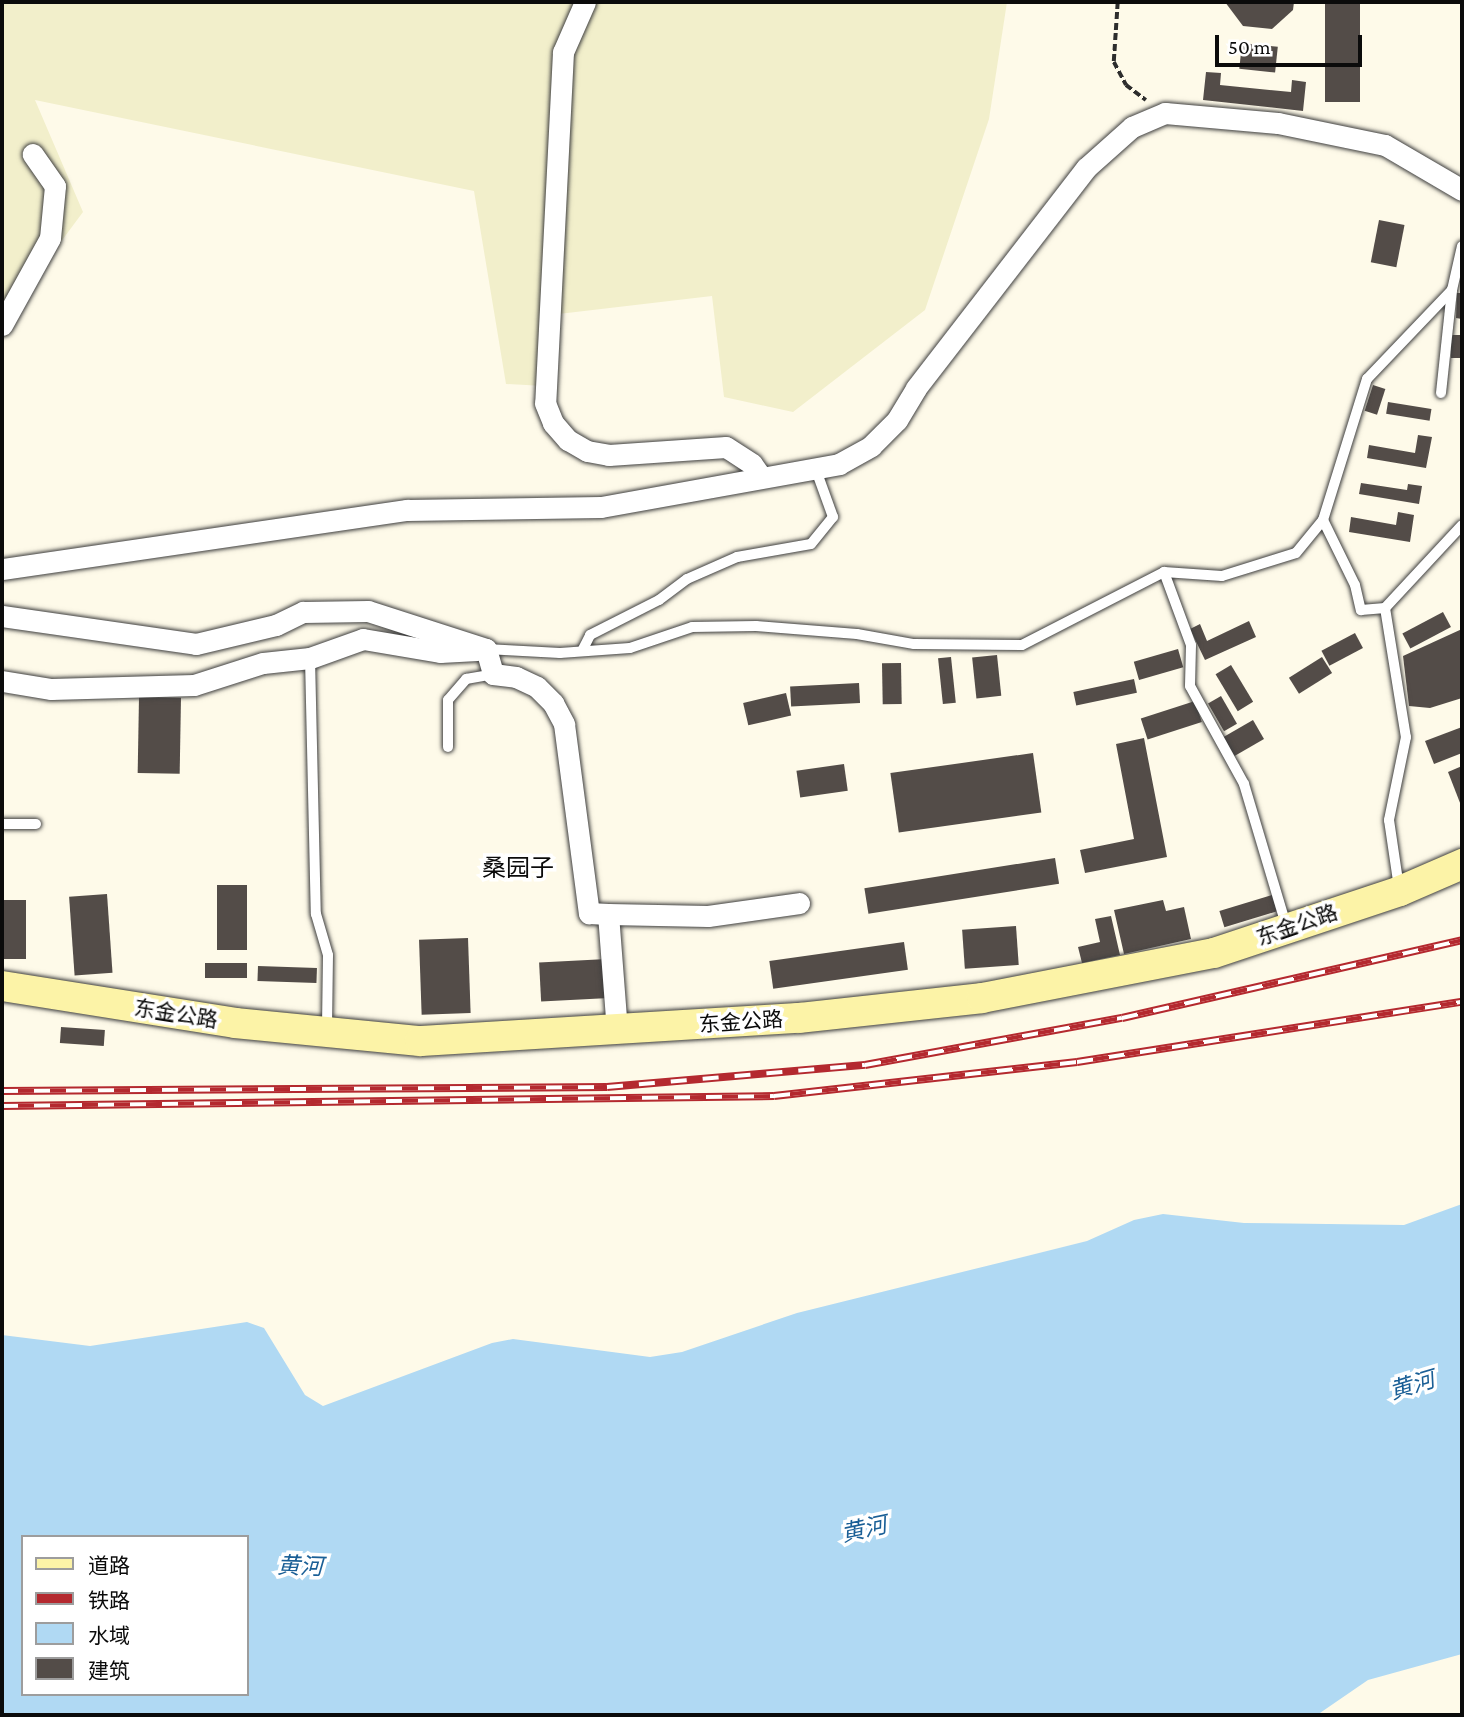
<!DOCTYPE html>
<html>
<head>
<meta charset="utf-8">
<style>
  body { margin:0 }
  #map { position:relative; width:1464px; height:1717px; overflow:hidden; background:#fefae9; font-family:"Crimson Pro","Noto Sans SC",serif }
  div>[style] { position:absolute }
  .farmland>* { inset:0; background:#f2efcb }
  .water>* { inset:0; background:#b0d9f3 }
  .building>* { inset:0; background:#534c48; transform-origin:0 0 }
  .path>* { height:3.5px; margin-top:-1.75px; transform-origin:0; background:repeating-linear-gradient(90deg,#2d2d2d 0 7px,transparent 0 10.5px) }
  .roads { filter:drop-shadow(0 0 2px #3e3e3e) drop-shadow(0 0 2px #3e3e3e) }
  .lane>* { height:10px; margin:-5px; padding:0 5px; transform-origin:5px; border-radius:5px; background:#fff }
  .street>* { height:21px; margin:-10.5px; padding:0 10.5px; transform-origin:10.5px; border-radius:10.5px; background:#fff }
  .secondary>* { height:30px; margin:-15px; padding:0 15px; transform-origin:15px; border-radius:15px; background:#fcf3a7 }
  .rail>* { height:8px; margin-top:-4px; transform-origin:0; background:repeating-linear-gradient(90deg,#fff 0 16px,#b4292f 0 32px); box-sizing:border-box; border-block:2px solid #b4292f }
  span { translate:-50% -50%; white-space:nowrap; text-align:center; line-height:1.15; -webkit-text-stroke:7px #fff; paint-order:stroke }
  .street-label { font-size:21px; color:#0b0b0b }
  .water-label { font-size:23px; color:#1a5f96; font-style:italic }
  .quarter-label { font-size:24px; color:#0b0b0b }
  .frame { position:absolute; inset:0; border:4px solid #0b0b0b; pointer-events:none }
  .legend { position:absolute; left:21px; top:1535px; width:228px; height:161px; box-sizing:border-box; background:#fff; border:2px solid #9d9d9d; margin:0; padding:9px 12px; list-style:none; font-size:21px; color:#0b0b0b }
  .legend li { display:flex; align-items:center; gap:14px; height:35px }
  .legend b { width:35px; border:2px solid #9d9d9d }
  .scale { position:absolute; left:1215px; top:35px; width:147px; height:32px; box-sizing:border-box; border:4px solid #0b0b0b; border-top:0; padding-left:9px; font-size:21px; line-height:24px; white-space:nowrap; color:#0b0b0b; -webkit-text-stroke:5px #fff; paint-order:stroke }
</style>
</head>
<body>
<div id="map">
  <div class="farmland">
    <div style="clip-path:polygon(2px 2px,1007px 2px,989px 119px,925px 310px,793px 412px,724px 397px,712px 296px,550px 315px,544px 386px,506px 384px,474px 191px,35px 100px,83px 212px,2px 321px)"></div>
  </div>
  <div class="water">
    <div style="clip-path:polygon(evenodd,1462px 1204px,1462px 1654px,1368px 1680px,1317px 1715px,2px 1715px,2px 1335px,90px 1346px,247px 1322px,264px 1328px,305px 1395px,323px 1406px,492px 1343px,513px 1339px,650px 1357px,682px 1352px,797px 1313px,1087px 1241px,1134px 1220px,1163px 1214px,1244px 1223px,1404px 1225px,1462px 1204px,23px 1537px,247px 1537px,247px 1694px,23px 1694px,23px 1537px)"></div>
  </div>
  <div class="building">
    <div style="clip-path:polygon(1225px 2px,1294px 2px,1293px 10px,1272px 29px,1243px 26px)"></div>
    <div style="left:1325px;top:2px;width:35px;height:100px"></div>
    <div style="left:1242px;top:43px;width:36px;height:26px;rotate:6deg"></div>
    <div style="clip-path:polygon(1206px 72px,1221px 73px,1220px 85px,1291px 92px,1292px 80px,1306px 82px,1303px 111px,1203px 100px)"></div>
    <div style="left:1379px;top:220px;width:26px;height:43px;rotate:11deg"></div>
    <div style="clip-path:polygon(1457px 293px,1462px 293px,1462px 319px,1456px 318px)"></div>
    <div style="left:1451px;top:335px;width:11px;height:23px"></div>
    <div style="left:1373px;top:385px;width:13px;height:27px;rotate:18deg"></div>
    <div style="left:1388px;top:402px;width:44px;height:12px;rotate:9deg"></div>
    <div style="clip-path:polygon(1418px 435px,1432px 437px,1426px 468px,1367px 458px,1369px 445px,1415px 453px)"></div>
    <div style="clip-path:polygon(1361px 483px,1407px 490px,1408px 484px,1422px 486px,1419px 504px,1359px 494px)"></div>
    <div style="clip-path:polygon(1398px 512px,1414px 515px,1410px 542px,1349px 532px,1351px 517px,1396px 525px)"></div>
    <div style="left:1443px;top:612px;width:17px;height:46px;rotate:62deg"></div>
    <div style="clip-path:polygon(1249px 621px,1256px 637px,1205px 660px,1190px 629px,1200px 624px,1207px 641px)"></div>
    <div style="clip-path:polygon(1462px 629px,1462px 698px,1430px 708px,1409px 706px,1403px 656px)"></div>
    <div style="left:1355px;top:633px;width:17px;height:38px;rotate:62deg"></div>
    <div style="left:1178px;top:649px;width:19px;height:46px;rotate:74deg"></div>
    <div style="left:997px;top:655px;width:41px;height:25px;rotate:84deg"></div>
    <div style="left:951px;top:657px;width:46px;height:13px;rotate:84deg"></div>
    <div style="left:1322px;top:657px;width:19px;height:39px;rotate:58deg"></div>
    <div style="left:901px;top:663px;width:41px;height:19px;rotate:89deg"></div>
    <div style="left:1231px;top:665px;width:43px;height:18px;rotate:59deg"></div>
    <div style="left:1134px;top:679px;width:14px;height:62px;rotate:78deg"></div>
    <div style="left:859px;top:683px;width:20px;height:69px;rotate:87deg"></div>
    <div style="left:786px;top:693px;width:23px;height:44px;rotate:77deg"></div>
    <div style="left:1221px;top:696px;width:32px;height:15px;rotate:60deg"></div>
    <div style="left:139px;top:697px;width:42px;height:76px;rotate:1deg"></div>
    <div style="left:1195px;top:701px;width:22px;height:57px;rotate:72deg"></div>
    <div style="left:1253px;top:720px;width:22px;height:34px;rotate:60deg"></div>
    <div style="clip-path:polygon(1462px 727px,1462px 753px,1434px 764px,1425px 741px)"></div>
    <div style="clip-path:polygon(1144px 738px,1167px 857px,1085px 873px,1080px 850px,1134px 839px,1116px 744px)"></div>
    <div style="left:1033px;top:753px;width:60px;height:144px;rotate:82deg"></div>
    <div style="left:844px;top:764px;width:27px;height:48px;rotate:82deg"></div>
    <div style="clip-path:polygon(1462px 766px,1462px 808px,1448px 772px)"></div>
    <div style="left:1055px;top:858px;width:26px;height:193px;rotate:81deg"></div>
    <div style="left:247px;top:885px;width:65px;height:30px;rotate:90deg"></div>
    <div style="left:107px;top:894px;width:79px;height:38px;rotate:86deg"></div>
    <div style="left:1272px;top:895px;width:17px;height:55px;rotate:73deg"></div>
    <div style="left:2px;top:900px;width:24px;height:59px"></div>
    <div style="clip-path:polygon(1163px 900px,1166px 911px,1184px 907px,1191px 939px,1124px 954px,1114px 910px)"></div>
    <div style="clip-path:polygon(1111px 916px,1120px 955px,1082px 963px,1078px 947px,1100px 942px,1095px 919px)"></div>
    <div style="left:1016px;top:926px;width:39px;height:54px;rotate:86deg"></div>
    <div style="left:468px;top:938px;width:75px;height:49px;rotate:88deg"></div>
    <div style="left:904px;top:942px;width:28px;height:136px;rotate:82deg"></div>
    <div style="left:607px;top:959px;width:39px;height:68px;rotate:87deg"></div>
    <div style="left:205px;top:963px;width:42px;height:15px"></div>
    <div style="left:258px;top:966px;width:59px;height:15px;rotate:2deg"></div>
    <div style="left:61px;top:1027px;width:44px;height:16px;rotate:4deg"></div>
  </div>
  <div class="path">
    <div style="left:1118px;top:2px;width:60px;rotate:93.8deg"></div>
    <div style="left:1114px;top:62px;width:26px;rotate:62deg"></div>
    <div style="left:1126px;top:85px;width:25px;rotate:37deg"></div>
  </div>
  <div class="roads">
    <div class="lane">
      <div style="left:1441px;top:393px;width:104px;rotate:-83.9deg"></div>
      <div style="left:1323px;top:520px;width:72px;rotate:63.8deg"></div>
      <div style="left:1355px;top:585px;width:26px;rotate:77deg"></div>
      <div style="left:1361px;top:610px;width:24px;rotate:-5deg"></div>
      <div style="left:1385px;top:608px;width:113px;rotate:-47.1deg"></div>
      <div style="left:1164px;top:572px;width:78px;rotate:69.7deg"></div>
      <div style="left:1191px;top:645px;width:41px;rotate:91.4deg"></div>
      <div style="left:1190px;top:686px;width:112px;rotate:61.1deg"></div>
      <div style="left:1244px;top:784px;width:147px;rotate:73.4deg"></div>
      <div style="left:1385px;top:608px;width:131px;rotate:80.8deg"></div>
      <div style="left:1406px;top:737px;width:85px;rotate:101.6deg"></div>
      <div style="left:1389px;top:820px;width:69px;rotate:81.6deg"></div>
      <div style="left:486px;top:649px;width:74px;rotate:3.1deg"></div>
      <div style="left:560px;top:653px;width:70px;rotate:-4.1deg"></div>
      <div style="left:630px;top:648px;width:65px;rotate:-18.7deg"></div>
      <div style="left:692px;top:627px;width:64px;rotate:-0.9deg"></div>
      <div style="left:756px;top:626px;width:101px;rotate:4.5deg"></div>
      <div style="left:857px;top:634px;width:58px;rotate:10deg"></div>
      <div style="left:914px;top:644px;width:108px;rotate:0.5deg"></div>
      <div style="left:1022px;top:645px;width:160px;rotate:-27.2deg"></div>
      <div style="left:1164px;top:572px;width:58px;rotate:3.9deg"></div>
      <div style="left:1222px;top:576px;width:77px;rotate:-17.3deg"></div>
      <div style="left:1296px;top:553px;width:43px;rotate:-50.7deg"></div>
      <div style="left:1323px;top:520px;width:148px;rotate:-72.7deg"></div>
      <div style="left:1367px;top:379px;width:123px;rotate:-46.3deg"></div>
      <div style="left:1452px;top:290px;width:45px;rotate:-77.2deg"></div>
      <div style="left:582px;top:651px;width:18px;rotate:-63deg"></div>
      <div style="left:590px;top:635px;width:77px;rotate:-26.9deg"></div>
      <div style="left:659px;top:600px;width:35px;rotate:-37deg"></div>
      <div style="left:687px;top:579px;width:55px;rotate:-23.7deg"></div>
      <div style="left:737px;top:557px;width:75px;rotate:-10deg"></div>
      <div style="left:811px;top:544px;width:35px;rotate:-51deg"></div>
      <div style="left:833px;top:517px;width:50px;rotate:-109.9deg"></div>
      <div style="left:310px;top:658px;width:256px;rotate:88.7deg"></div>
      <div style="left:316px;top:914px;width:43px;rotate:73.7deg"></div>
      <div style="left:328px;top:955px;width:74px;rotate:90.8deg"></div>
      <div style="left:448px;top:747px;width:47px;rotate:-90deg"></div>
      <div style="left:448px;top:700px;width:28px;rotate:-49deg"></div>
      <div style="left:466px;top:679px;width:27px;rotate:-10deg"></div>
      <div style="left:2px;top:824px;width:34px"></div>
    </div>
    <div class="street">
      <div style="left:585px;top:2px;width:55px;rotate:113.7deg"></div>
      <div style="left:563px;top:52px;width:351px;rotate:92.9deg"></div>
      <div style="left:545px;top:403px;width:22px;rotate:68deg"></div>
      <div style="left:553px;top:423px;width:23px;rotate:49deg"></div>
      <div style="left:568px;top:440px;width:22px;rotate:30deg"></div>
      <div style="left:587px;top:451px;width:22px;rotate:10deg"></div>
      <div style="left:609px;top:455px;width:117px;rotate:-3.9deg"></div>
      <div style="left:726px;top:447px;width:31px;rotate:33deg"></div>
      <div style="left:752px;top:464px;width:16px;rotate:55deg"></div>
      <div style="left:2px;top:325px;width:99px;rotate:-61.1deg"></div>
      <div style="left:50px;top:238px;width:52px;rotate:-84.5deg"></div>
      <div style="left:55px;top:186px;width:39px;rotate:-125deg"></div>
      <div style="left:2px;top:569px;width:409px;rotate:-8.3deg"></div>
      <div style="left:407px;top:510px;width:194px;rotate:-0.9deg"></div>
      <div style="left:601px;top:507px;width:242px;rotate:-10.2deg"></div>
      <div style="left:839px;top:464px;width:37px;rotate:-29deg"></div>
      <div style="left:871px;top:446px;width:37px;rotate:-45deg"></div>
      <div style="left:897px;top:420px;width:37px;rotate:-59deg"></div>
      <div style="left:916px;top:388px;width:278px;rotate:-52.3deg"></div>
      <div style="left:1086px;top:168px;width:62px;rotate:-41.7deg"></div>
      <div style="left:1132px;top:127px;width:36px;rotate:-23deg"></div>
      <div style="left:1165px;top:113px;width:113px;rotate:5.1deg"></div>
      <div style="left:1278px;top:123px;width:109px;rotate:11.6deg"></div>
      <div style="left:1385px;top:145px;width:89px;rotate:30.3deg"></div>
      <div style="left:2px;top:616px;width:196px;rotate:8.2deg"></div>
      <div style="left:196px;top:644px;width:82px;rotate:-13.4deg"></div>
      <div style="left:276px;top:625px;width:30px;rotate:-26deg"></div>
      <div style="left:303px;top:612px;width:65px;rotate:-0.9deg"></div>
      <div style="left:368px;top:611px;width:124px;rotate:17.9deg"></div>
      <div style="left:486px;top:649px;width:26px;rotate:74deg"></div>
      <div style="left:493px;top:674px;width:23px;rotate:7deg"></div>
      <div style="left:516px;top:677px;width:23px;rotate:25deg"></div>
      <div style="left:537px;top:687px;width:23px;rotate:45deg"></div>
      <div style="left:553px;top:703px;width:24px;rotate:62deg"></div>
      <div style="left:564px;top:724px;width:191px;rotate:82.5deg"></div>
      <div style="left:589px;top:913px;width:19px;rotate:3deg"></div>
      <div style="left:608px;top:914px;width:118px;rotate:85.6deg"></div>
      <div style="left:2px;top:681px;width:50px;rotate:9.3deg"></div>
      <div style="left:51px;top:689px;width:143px;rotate:-1.6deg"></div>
      <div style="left:194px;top:685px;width:72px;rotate:-17.7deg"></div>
      <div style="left:263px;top:663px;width:47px;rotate:-6.1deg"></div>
      <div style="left:310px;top:658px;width:56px;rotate:-19.7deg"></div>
      <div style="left:363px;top:639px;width:78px;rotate:9.6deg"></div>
      <div style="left:440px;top:652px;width:37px;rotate:-3deg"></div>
      <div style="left:608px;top:914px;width:100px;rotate:1.1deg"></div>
      <div style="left:708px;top:916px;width:92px;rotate:-8.1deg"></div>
    </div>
    <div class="secondary">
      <div style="left:2px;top:986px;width:236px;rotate:9deg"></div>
      <div style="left:235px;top:1023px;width:186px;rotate:5.6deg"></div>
      <div style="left:420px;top:1041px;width:380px;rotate:-3.5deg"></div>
      <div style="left:799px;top:1018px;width:184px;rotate:-6.2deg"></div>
      <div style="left:982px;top:998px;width:236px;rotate:-11deg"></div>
      <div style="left:1214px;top:953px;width:196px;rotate:-18.4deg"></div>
      <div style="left:1400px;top:891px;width:68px;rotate:-23.5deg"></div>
    </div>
  </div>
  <div class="rail">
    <div style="left:2px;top:1091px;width:605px;rotate:-0.38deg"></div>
    <div style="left:607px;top:1087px;width:259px;rotate:-4.9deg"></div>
    <div style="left:865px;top:1065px;width:261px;rotate:-10.4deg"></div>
    <div style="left:1122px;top:1018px;width:349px;rotate:-12.9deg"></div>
    <div style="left:2px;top:1106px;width:772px;rotate:-0.74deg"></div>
    <div style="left:774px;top:1096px;width:305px;rotate:-6.4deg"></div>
    <div style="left:1077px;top:1062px;width:390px;rotate:-8.9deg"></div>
  </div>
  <div class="street-label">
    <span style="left:1297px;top:925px;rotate:-19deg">东金公路</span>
    <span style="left:176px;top:1014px;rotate:9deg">东金公路</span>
    <span style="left:741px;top:1022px;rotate:-4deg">东金公路</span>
  </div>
  <div class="water-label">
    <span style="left:1412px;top:1385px;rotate:-17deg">黄河</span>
    <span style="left:864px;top:1529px;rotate:-12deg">黄河</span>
    <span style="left:300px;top:1566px;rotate:2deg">黄河</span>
  </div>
  <div class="quarter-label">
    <span style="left:518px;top:868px">桑园子</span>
  </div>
  <div class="frame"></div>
  <ul class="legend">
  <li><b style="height:9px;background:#fcf3a7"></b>道路</li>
  <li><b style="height:9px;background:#b4292f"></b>铁路</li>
  <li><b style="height:19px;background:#b0d9f3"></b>水域</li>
  <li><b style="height:19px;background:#534c48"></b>建筑</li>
  </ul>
  <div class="scale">50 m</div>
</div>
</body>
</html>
